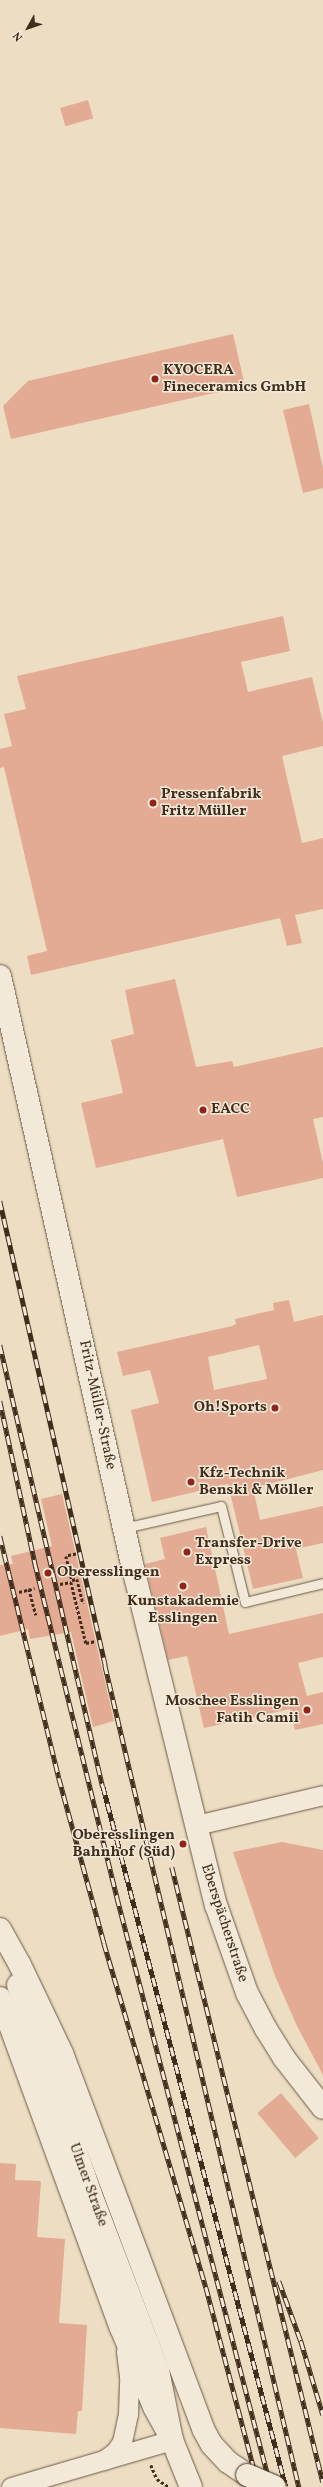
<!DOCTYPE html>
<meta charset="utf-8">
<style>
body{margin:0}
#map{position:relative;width:323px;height:2487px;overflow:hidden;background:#ecddc3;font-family:Vollkorn,serif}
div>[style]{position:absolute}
.building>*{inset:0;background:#e4ab94;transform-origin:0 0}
.path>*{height:2.5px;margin-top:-1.25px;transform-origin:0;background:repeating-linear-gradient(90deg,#412d1b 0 3px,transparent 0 5px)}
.roads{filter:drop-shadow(0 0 1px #6c5945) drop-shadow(0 0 1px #6c5945)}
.lane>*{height:9px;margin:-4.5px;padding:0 4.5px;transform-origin:4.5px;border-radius:4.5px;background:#f3e9d8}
.street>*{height:19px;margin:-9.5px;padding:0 9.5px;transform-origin:9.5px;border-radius:9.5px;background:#f3e9d8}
.secondary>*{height:22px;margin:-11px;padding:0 11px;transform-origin:11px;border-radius:11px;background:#f3e9d8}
.rail>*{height:4.5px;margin-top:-2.25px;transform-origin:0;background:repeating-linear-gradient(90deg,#f3e9d8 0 9px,#412d1b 0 18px);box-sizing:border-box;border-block:1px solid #412d1b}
.bridges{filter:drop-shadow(0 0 1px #412d1b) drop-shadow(0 0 1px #412d1b)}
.secondary-bridge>*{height:22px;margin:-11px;padding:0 11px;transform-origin:11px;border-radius:11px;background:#f3e9d8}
.dots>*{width:11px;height:11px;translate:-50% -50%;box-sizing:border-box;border:2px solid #f3e9d8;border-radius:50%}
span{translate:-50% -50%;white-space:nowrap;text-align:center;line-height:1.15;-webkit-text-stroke:3px #f3e9d8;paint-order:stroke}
.poi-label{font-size:15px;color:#412d1b;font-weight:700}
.left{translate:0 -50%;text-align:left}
.right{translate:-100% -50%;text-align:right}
.street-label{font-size:15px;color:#412d1b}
.north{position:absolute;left:8px;top:8px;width:40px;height:40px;-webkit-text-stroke:3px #f3e9d8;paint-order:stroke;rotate:230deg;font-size:11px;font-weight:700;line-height:16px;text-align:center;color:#412d1b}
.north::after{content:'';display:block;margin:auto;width:14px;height:18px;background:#412d1b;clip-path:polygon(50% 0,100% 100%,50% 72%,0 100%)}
</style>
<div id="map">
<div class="building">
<i style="left:88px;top:100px;width:19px;height:29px;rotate:74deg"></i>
<i style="clip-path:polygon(233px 334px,245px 386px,11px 439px,3px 406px,28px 381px)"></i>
<i style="clip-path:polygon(309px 404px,323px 468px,323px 488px,303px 493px,283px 410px)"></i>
<i style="clip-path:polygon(283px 616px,290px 651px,241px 662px,248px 692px,312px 677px,323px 723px,323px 746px,282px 756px,302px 843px,323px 838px,323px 909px,295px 915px,302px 943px,287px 946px,280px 918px,31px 975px,27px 956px,47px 951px,4px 767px,0 768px,0 749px,12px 746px,4px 714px,26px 709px,17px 676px)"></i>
<i style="clip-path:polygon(175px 979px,196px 1067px,232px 1061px,234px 1067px,323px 1047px,323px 1117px,313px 1119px,323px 1163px,323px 1178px,237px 1197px,223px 1139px,96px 1168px,81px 1103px,123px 1093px,111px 1040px,134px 1034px,125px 990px)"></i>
<i style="clip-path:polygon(evenodd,289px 1300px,294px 1322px,323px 1315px,323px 1470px,253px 1488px,260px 1520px,323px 1506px,323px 1543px,296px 1549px,303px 1578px,253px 1589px,228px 1484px,152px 1502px,131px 1410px,159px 1403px,150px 1370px,123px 1376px,117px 1352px,232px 1326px,236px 1324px,235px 1319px,274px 1310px,273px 1303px,289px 1300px,259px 1345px,267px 1379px,214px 1390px,208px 1357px,259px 1345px)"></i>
<i style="clip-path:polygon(62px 1494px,114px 1721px,93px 1727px,71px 1632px,30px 1639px,28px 1629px,0 1636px,0 1565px,13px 1564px,11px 1556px,52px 1546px,41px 1499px)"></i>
<i style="clip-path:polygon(206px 1527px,229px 1634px,323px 1613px,323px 1657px,298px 1663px,307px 1696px,323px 1692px,323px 1724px,295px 1730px,290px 1709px,204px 1728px,187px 1656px,168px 1660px,145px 1564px,165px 1559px,160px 1538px)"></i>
<i style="clip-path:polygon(282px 1842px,323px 1850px,323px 2075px,297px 2026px,275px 1976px,233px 1852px)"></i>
<i style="left:281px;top:2093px;width:59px;height:31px;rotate:50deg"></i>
<i style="clip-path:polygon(0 2163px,16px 2164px,15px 2180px,41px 2181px,37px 2237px,65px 2239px,59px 2323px,87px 2325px,82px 2411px,78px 2411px,76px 2434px,0 2428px)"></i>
</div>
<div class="path">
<i style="left:76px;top:1554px;width:10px;rotate:169deg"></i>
<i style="left:66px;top:1556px;width:25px;rotate:76deg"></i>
<i style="left:72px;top:1580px;width:5px;rotate:-11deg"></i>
<i style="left:77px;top:1579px;width:25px;rotate:76deg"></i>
<i style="left:60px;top:1584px;width:11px;rotate:-10deg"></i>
<i style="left:71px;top:1582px;width:63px;rotate:76.2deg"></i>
<i style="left:86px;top:1643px;width:10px;rotate:-11deg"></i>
<i style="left:29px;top:1589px;width:27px;rotate:75deg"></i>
<i style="left:19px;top:1592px;width:16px;rotate:-14deg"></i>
<i style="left:151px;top:2465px;width:15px;rotate:67deg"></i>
<i style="left:157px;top:2479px;width:14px;rotate:34deg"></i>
</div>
<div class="roads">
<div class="lane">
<i style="left:124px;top:1528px;width:99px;rotate:-12.8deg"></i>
<i style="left:221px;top:1506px;width:99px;rotate:76deg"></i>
<i style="left:245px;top:1602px;width:80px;rotate:-13.7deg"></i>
</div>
<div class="street">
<i style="left:196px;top:1825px;width:130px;rotate:-13.3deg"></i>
<i style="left:104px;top:2460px;width:14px;rotate:-36deg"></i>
<i style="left:115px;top:2452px;width:12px;rotate:-55deg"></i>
<i style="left:122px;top:2442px;width:29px;rotate:-78deg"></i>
<i style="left:128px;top:2414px;width:38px;rotate:-88deg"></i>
<i style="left:129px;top:2376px;width:25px;rotate:-97deg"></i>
<i style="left:11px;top:2487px;width:168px;rotate:-16.3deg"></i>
</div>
<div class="secondary">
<i style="left:0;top:976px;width:603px;rotate:77.35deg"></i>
<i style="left:132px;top:1564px;width:351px;rotate:76.2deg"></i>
<i style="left:216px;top:1905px;width:93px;rotate:70.6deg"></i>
<i style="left:247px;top:1993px;width:41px;rotate:62.2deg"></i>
<i style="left:266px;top:2029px;width:34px;rotate:58deg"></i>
<i style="left:284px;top:2058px;width:63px;rotate:52deg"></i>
<i style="left:0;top:1929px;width:41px;rotate:60.9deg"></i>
<i style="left:20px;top:1965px;width:98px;rotate:64.5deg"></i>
<i style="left:62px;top:2053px;width:402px;rotate:69.4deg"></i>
<i style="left:203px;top:2429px;width:18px;rotate:61deg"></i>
<i style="left:212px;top:2445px;width:23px;rotate:47deg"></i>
<i style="left:228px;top:2462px;width:23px;rotate:34deg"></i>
<i style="left:18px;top:1985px;width:219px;rotate:70.8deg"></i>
<i style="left:90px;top:2192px;width:191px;rotate:69.1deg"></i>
<i style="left:158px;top:2370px;width:71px;rotate:78.7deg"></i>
<i style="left:0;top:1998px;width:351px;rotate:69.9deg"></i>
<i style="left:121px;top:2328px;width:86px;rotate:67.3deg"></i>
<i style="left:154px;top:2407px;width:38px;rotate:61deg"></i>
<i style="left:172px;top:2440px;width:51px;rotate:68deg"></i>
</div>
</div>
<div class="rail">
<i style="left:0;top:1201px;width:476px;rotate:77.2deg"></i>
<i style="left:105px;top:1665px;width:845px;rotate:76.72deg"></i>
<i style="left:0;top:1345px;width:453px;rotate:76.9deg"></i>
<i style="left:103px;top:1786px;width:724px;rotate:75.37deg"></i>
<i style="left:0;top:1401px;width:166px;rotate:77.8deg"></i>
<i style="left:35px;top:1563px;width:344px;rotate:76.2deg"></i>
<i style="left:117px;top:1897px;width:610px;rotate:75.37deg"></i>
<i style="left:0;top:1536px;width:249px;rotate:76.3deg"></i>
<i style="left:59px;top:1778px;width:171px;rotate:74.7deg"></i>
<i style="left:104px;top:1943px;width:359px;rotate:73.5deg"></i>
<i style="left:206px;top:2287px;width:207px;rotate:75.2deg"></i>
<i style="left:172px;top:1867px;width:633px;rotate:76.21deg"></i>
<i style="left:279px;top:2281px;width:64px;rotate:69.9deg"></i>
<i style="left:301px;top:2341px;width:77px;rotate:73.4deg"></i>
</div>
<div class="bridges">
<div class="secondary-bridge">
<i style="left:247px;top:2475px;width:30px;rotate:23deg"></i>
</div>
</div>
<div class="dots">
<i style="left:155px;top:379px;background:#8f2418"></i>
<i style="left:153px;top:803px;background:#8f2418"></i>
<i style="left:203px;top:1110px;background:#8f2418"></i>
<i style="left:275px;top:1408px;background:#8f2418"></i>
<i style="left:191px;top:1482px;background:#8f2418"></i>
<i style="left:187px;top:1552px;background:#8f2418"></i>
<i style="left:48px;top:1573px;background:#8f2418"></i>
<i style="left:183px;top:1586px;background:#8f2418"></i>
<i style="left:307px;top:1710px;background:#8f2418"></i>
<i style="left:183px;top:1844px;background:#8f2418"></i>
</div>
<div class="poi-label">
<span class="left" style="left:163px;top:379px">KYOCERA<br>Fineceramics GmbH</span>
<span class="left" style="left:161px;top:803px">Pressenfabrik<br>Fritz Müller</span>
<span class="left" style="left:211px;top:1110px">EACC</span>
<span class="right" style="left:267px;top:1408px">Oh!Sports</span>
<span class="left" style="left:199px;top:1482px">Kfz-Technik<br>Benski &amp; Möller</span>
<span class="left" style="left:195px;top:1552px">Transfer-Drive<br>Express</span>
<span class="left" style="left:57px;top:1573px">Oberesslingen</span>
<span style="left:183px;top:1610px">Kunstakademie<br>Esslingen</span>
<span class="right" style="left:299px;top:1710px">Moschee Esslingen<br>Fatih Camii</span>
<span class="right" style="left:175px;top:1844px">Oberesslingen<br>Bahnhof (Süd)</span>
</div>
<div class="street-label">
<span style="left:97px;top:1405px;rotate:78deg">Fritz-Müller-Straße</span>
<span style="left:224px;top:1923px;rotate:72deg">Eberspächerstraße</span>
<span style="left:88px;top:2185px;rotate:70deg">Ulmer Straße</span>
</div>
<div class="north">N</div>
</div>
